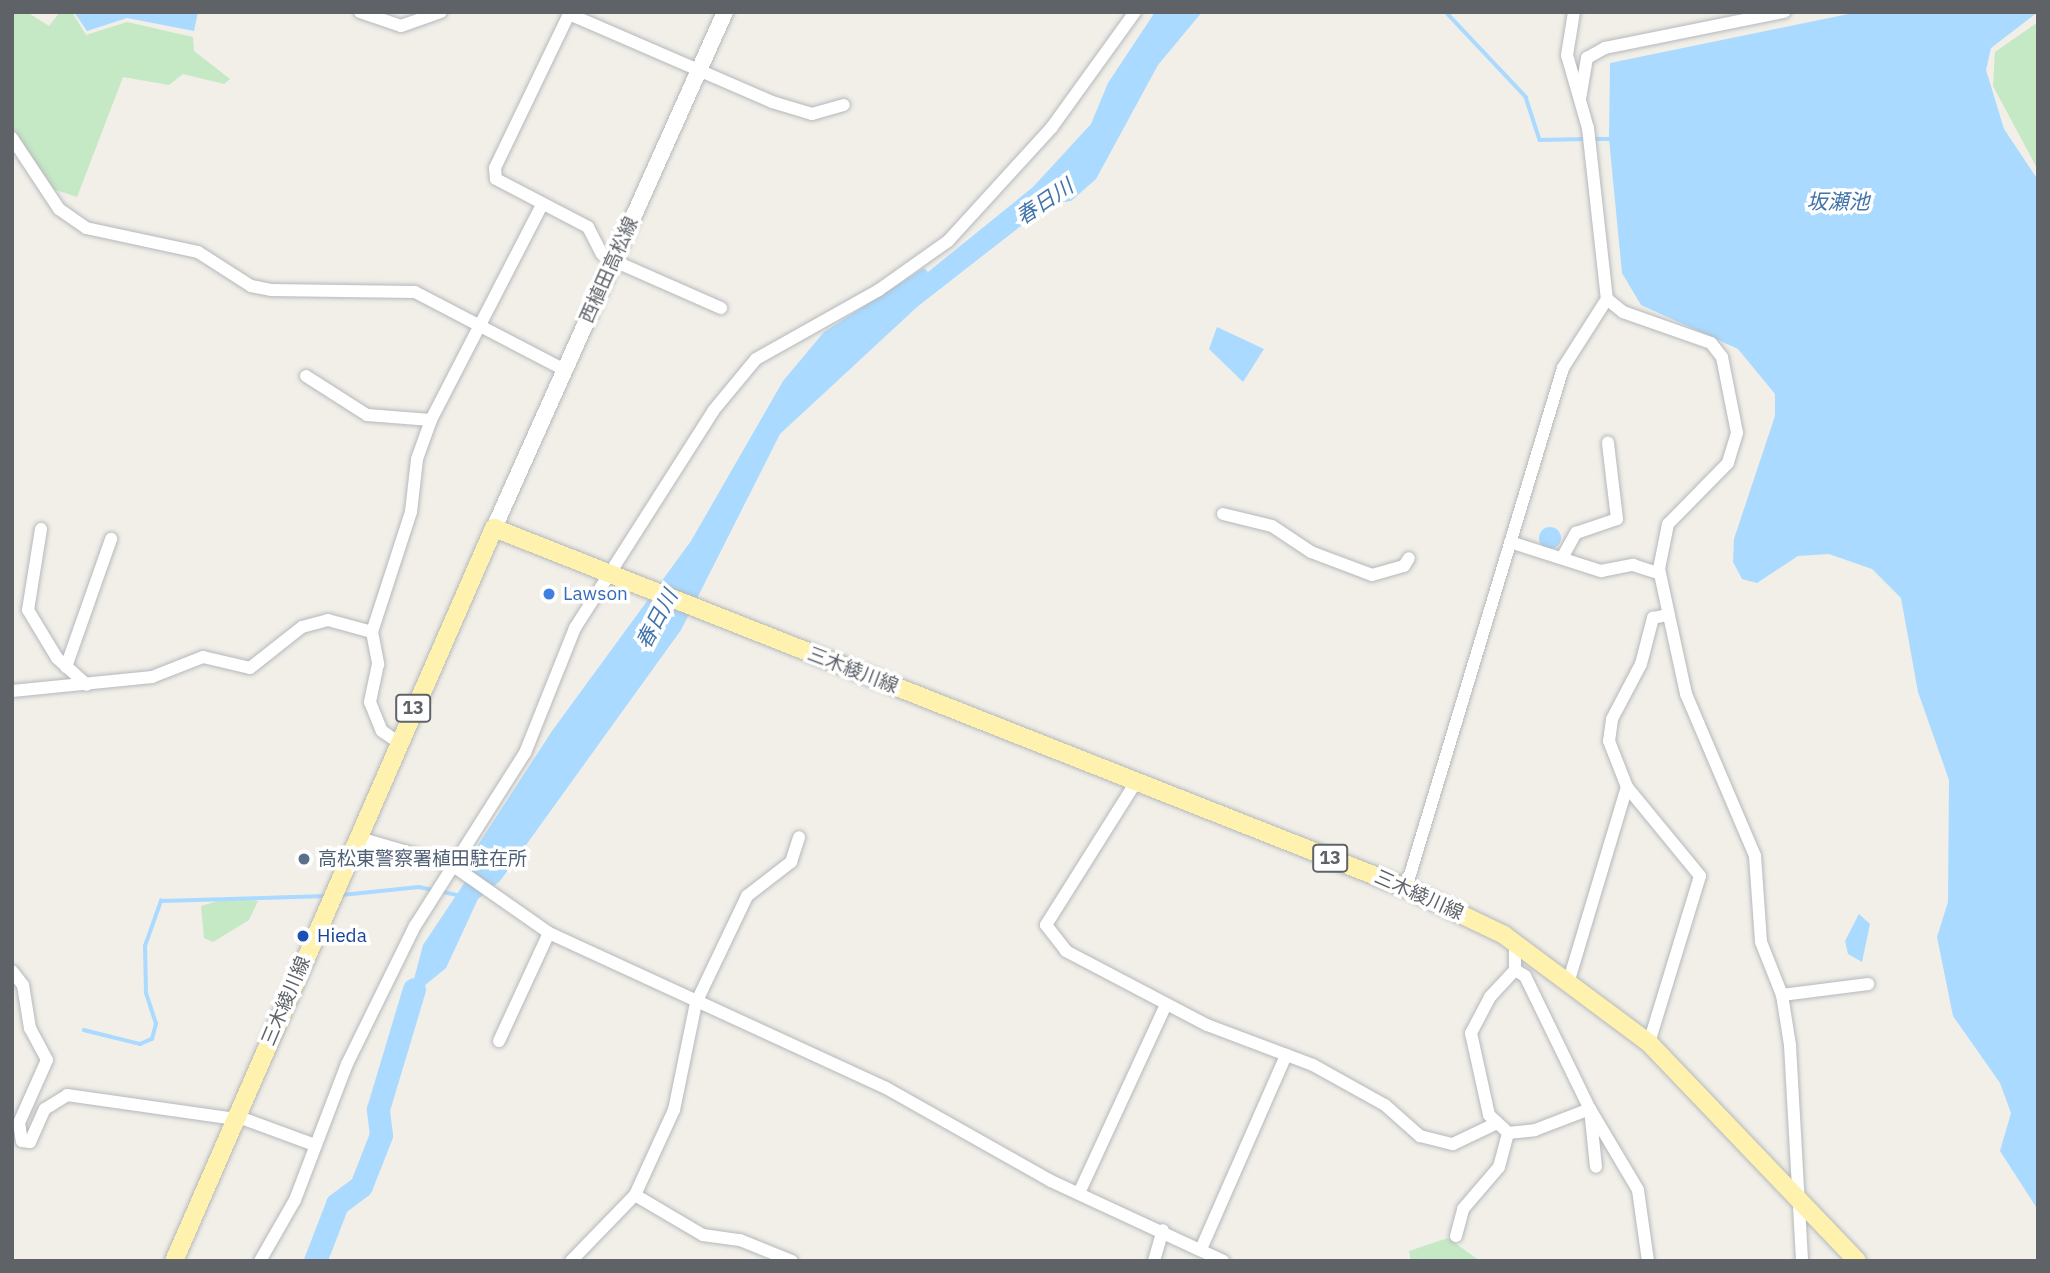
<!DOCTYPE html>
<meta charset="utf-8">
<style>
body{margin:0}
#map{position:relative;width:2050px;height:1273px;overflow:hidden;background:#f1efe8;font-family:"IBM Plex Sans","Noto Sans JP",sans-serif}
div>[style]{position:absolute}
.green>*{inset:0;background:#c5e8c5}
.water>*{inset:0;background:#aadaff}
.round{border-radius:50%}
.stream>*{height:3.5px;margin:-1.75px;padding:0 1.75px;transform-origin:1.75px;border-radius:1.75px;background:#aadaff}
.river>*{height:23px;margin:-11.5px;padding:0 11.5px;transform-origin:11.5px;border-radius:11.5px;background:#aadaff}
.roads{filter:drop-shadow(0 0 2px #b5b8bc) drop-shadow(0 0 2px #b5b8bc)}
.street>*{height:12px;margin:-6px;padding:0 6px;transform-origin:6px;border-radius:6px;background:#fff}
.secondary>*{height:16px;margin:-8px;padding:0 8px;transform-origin:8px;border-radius:8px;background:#fff}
.primary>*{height:18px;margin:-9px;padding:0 9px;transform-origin:9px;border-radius:9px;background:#fff2af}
.dots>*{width:19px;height:19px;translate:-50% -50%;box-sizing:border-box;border:4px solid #fff;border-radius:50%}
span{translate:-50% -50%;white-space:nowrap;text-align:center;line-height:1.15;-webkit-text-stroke:7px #fff;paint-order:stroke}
.shield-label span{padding:2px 5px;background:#fff;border:2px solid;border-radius:5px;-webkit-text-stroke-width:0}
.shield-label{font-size:18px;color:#5f6368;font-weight:700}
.street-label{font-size:19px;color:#5f6368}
.shop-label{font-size:19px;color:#366cbe}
.left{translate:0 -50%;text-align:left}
.service-label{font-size:19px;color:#4e5e75}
.transit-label{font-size:19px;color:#164399}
.water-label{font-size:21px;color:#4174aa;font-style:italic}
.frame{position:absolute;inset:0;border:14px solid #5f6368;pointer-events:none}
</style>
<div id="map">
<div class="green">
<i style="clip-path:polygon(12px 12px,27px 12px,49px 26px,60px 12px,72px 12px,86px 35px,127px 22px,193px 37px,194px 51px,230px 79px,224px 84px,183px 74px,169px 85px,123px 77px,77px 197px,53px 189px,12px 127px)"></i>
<i style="clip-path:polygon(2038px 22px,2038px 170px,1993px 86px,1995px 52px)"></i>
<i style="clip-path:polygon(228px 898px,258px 901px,249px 920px,213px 942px,204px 938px,201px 906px)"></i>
<i style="clip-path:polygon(1448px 1238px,1480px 1261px,1411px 1261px,1409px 1251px)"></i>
</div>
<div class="water">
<i style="clip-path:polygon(74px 12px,198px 12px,194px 31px,127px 18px,87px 31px)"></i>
<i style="clip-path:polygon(1155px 12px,1202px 12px,1158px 65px,1096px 179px,1071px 201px,1049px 204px,917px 307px,780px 434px,681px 630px,500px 881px,478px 899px,446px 968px,424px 986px,403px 1021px,423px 945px,465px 882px,467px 862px,552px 731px,691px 541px,783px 381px,824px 332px,924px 268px,928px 272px,1033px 187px,1091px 124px,1108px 83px)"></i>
<i style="clip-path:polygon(1858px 12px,2038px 12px,1991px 48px,1986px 70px,2004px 129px,2038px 180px,2038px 1210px,2000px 1151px,2011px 1113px,2000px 1083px,1953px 1016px,1937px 937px,1948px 902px,1949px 780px,1918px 692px,1901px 598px,1872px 569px,1829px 554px,1798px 556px,1757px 583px,1742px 579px,1733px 562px,1734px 539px,1775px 416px,1775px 394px,1738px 349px,1641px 305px,1622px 273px,1609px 139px,1610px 63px)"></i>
<i style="clip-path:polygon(1217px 327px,1264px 349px,1243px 382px,1209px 349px)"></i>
<i class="round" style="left:1539px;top:527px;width:22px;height:22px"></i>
<i style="clip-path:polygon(1859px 914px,1870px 924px,1862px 962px,1848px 954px,1845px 941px)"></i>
</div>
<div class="stream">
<i style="left:1446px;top:12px;width:117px;rotate:46.7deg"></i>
<i style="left:1526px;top:97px;width:45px;rotate:72deg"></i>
<i style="left:1540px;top:140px;width:46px;rotate:-1.2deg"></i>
<i style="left:1594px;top:139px;width:15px"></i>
<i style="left:342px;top:895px;width:77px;rotate:-5.9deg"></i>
<i style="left:419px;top:887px;width:44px;rotate:11.8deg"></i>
<i style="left:84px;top:1030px;width:58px;rotate:14deg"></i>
<i style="left:140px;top:1044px;width:13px;rotate:-23deg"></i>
<i style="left:152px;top:1039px;width:16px;rotate:-75deg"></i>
<i style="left:156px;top:1024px;width:33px;rotate:-108deg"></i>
<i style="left:146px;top:993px;width:47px;rotate:-91.2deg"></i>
<i style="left:145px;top:946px;width:48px;rotate:-70.4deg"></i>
<i style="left:161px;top:901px;width:166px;rotate:-1.7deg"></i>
</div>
<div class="river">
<i style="left:315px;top:1261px;width:61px;rotate:-68.9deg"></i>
<i style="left:337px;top:1204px;width:30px;rotate:-37deg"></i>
<i style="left:361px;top:1186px;width:55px;rotate:-68.6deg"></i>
<i style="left:381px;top:1135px;width:26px;rotate:-97deg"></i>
<i style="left:378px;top:1109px;width:125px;rotate:-73.3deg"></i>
</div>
<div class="roads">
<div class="street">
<i style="left:360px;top:12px;width:43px;rotate:18.9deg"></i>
<i style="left:401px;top:26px;width:42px;rotate:-19.3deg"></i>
<i style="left:570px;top:12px;width:173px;rotate:115.7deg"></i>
<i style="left:495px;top:168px;width:11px;rotate:85deg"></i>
<i style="left:496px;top:179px;width:104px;rotate:27.6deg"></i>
<i style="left:588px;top:227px;width:30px;rotate:63deg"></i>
<i style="left:602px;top:254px;width:14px;rotate:30deg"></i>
<i style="left:614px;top:261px;width:117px;rotate:23.7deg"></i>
<i style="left:1574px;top:12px;width:44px;rotate:99.2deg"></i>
<i style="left:1567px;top:55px;width:76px;rotate:74deg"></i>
<i style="left:1588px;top:128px;width:172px;rotate:83.7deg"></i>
<i style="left:1607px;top:299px;width:21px;rotate:39deg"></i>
<i style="left:1623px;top:312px;width:93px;rotate:19.4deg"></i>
<i style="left:1711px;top:343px;width:18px;rotate:52deg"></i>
<i style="left:1722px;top:357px;width:77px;rotate:78.8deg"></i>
<i style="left:1737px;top:433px;width:31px;rotate:107deg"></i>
<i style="left:1728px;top:463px;width:86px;rotate:134.5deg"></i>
<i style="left:1668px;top:524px;width:46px;rotate:101.3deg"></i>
<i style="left:1659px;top:569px;width:128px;rotate:77.8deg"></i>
<i style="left:1686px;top:694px;width:176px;rotate:66.9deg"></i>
<i style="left:1755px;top:856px;width:86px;rotate:86deg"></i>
<i style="left:1761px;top:942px;width:57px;rotate:68.4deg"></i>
<i style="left:1782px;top:995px;width:51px;rotate:80.9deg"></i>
<i style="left:1790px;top:1045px;width:216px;rotate:86.8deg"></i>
<i style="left:569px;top:14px;width:221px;rotate:23.4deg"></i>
<i style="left:772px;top:102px;width:42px;rotate:16.7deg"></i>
<i style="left:812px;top:114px;width:33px;rotate:-16deg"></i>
<i style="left:1580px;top:99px;width:42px;rotate:-80.3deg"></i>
<i style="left:1587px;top:58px;width:21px;rotate:-29deg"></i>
<i style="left:1605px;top:48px;width:183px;rotate:-11.4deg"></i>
<i style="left:12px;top:138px;width:85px;rotate:56.5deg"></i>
<i style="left:59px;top:209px;width:33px;rotate:35deg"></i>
<i style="left:86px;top:228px;width:115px;rotate:12.1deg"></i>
<i style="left:198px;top:252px;width:63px;rotate:32.7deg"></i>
<i style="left:251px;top:286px;width:20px;rotate:11deg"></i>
<i style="left:271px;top:290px;width:144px;rotate:0.8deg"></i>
<i style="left:415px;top:292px;width:169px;rotate:27.5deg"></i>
<i style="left:306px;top:376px;width:72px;rotate:32.6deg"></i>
<i style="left:367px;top:415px;width:64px;rotate:4.5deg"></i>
<i style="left:1223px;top:514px;width:50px;rotate:13.8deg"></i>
<i style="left:1272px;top:526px;width:47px;rotate:33.7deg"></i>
<i style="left:1311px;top:552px;width:65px;rotate:20.7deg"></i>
<i style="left:1372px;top:575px;width:33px;rotate:-16deg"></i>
<i style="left:1404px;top:566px;width:9px;rotate:-58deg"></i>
<i style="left:41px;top:529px;width:82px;rotate:99.1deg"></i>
<i style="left:28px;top:610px;width:56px;rotate:58.9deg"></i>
<i style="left:57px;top:658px;width:40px;rotate:42deg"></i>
<i style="left:1510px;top:542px;width:96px;rotate:17.7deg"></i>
<i style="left:1601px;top:571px;width:33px;rotate:-11deg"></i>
<i style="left:1633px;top:565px;width:28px;rotate:18deg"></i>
<i style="left:1562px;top:558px;width:29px;rotate:-61deg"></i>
<i style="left:1576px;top:533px;width:43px;rotate:-18.9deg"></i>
<i style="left:1617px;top:519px;width:77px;rotate:-96.8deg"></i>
<i style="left:372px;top:632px;width:126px;rotate:-72deg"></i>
<i style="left:411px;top:512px;width:53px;rotate:-83.5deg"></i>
<i style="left:417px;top:459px;width:41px;rotate:-70.3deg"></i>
<i style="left:431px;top:420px;width:242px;rotate:-62.7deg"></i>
<i style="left:66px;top:667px;width:136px;rotate:-70.6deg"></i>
<i style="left:12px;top:691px;width:141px;rotate:-5.7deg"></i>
<i style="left:152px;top:677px;width:55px;rotate:-21.4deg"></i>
<i style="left:203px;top:657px;width:48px;rotate:13.2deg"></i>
<i style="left:250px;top:668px;width:66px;rotate:-38.3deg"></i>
<i style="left:302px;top:627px;width:27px;rotate:-15deg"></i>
<i style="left:328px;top:620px;width:46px;rotate:15.3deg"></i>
<i style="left:372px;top:632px;width:33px;rotate:79deg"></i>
<i style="left:378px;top:664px;width:39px;rotate:102deg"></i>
<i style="left:370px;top:702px;width:31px;rotate:68deg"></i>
<i style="left:382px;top:731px;width:19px;rotate:35deg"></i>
<i style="left:1136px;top:782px;width:169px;rotate:122.2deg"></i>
<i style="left:1046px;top:925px;width:33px;rotate:52deg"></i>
<i style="left:1066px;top:951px;width:159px;rotate:27.7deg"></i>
<i style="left:1207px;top:1025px;width:113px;rotate:20.7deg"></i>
<i style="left:1313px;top:1065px;width:82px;rotate:29.1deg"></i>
<i style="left:1385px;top:1105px;width:47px;rotate:41.5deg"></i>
<i style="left:1420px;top:1136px;width:34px;rotate:14deg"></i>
<i style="left:1453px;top:1144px;width:47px;rotate:-25.5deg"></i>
<i style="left:1627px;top:787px;width:115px;rotate:50.6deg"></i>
<i style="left:1700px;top:876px;width:175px;rotate:107deg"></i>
<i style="left:356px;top:837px;width:100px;rotate:16.3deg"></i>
<i style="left:452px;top:865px;width:118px;rotate:35deg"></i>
<i style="left:549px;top:933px;width:371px;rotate:24.7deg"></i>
<i style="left:886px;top:1088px;width:189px;rotate:29.4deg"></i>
<i style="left:1051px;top:1181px;width:190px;rotate:24.9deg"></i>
<i style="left:1406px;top:888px;width:543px;rotate:-73.2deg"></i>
<i style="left:1563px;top:368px;width:82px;rotate:-57.5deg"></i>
<i style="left:1515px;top:942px;width:28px;rotate:90deg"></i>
<i style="left:1515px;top:970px;width:37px;rotate:133deg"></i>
<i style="left:1490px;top:997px;width:41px;rotate:117.8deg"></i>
<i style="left:1471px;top:1033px;width:84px;rotate:77.6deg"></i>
<i style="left:1489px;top:1115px;width:26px;rotate:43deg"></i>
<i style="left:1508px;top:1133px;width:27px;rotate:-6deg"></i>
<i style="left:1535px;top:1130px;width:59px;rotate:-20.9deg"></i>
<i style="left:1590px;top:1109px;width:94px;rotate:59.3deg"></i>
<i style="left:1638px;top:1190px;width:72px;rotate:82deg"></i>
<i style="left:1515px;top:970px;width:12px;rotate:31deg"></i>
<i style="left:1525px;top:976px;width:148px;rotate:64deg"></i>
<i style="left:1590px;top:1109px;width:58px;rotate:84.1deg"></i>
<i style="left:12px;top:971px;width:18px;rotate:52deg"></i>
<i style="left:23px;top:985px;width:44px;rotate:80.8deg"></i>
<i style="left:30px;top:1028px;width:36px;rotate:62deg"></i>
<i style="left:47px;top:1060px;width:69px;rotate:114deg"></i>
<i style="left:19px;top:1123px;width:18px;rotate:81deg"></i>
<i style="left:22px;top:1141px;width:8px;rotate:7deg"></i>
<i style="left:30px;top:1142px;width:36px;rotate:-66deg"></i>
<i style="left:45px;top:1109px;width:26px;rotate:-32deg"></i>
<i style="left:67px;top:1095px;width:170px;rotate:8.1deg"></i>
<i style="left:1569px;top:980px;width:202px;rotate:-73.3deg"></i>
<i style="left:1627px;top:787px;width:49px;rotate:-111.4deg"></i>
<i style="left:1609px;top:741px;width:22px;rotate:-82deg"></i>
<i style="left:1612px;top:719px;width:62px;rotate:-62.2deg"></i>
<i style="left:1641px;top:664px;width:48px;rotate:-75.4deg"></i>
<i style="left:1653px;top:618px;width:14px;rotate:-12deg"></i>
<i style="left:1782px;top:995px;width:87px;rotate:-7.3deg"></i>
<i style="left:499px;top:1041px;width:119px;rotate:-65.2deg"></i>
<i style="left:236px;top:1116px;width:84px;rotate:20.2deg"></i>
<i style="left:1079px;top:1193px;width:207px;rotate:-65.2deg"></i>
<i style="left:635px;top:1195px;width:79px;rotate:30.5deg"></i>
<i style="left:703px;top:1235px;width:37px;rotate:8deg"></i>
<i style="left:740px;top:1240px;width:56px;rotate:22deg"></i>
<i style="left:1456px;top:1236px;width:28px;rotate:-75deg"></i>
<i style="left:1463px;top:1209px;width:55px;rotate:-49.4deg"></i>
<i style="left:1499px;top:1167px;width:35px;rotate:-75deg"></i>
<i style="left:1201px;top:1249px;width:212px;rotate:-66.3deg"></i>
<i style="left:260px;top:1261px;width:70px;rotate:-60.2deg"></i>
<i style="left:295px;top:1200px;width:146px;rotate:-69.1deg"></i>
<i style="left:347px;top:1064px;width:154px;rotate:-63.8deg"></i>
<i style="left:415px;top:926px;width:205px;rotate:-57.6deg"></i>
<i style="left:525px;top:753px;width:135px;rotate:-68.2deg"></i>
<i style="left:575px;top:628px;width:257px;rotate:-57.5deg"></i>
<i style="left:713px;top:411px;width:67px;rotate:-50.4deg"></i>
<i style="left:756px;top:359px;width:141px;rotate:-29.3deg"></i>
<i style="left:879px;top:290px;width:85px;rotate:-35.4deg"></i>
<i style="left:948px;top:241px;width:154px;rotate:-47.6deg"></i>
<i style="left:1052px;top:127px;width:142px;rotate:-54.2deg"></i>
<i style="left:571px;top:1261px;width:92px;rotate:-45.9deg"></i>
<i style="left:635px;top:1195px;width:94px;rotate:-65.4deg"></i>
<i style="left:674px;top:1110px;width:109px;rotate:-78.4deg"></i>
<i style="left:696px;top:1003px;width:119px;rotate:-64.5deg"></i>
<i style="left:747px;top:896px;width:56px;rotate:-37.7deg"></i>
<i style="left:791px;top:862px;width:26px;rotate:-72deg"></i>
<i style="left:1154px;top:1261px;width:32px;rotate:-74deg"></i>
</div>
<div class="secondary">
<i style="left:494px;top:528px;width:565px;rotate:-65.88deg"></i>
</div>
<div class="primary">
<i style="left:174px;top:1261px;width:800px;rotate:-66.42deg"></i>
<i style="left:494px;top:528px;width:980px;rotate:21.54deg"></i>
<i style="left:1406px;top:888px;width:109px;rotate:25.6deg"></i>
<i style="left:1504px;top:935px;width:181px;rotate:36.7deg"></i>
<i style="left:1649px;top:1043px;width:301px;rotate:46.3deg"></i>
</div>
</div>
<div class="dots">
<i style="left:549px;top:594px;background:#3f7fe0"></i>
<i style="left:304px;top:859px;background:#5c6f8a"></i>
<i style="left:303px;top:936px;background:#1a4fb4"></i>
</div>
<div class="shield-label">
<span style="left:413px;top:708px">13</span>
<span style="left:1330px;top:858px">13</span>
</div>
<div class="street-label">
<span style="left:609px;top:270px;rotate:-66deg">西植田高松線</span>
<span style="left:853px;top:670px;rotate:21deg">三木綾川線</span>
<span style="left:1419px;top:895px;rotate:24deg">三木綾川線</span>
<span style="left:286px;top:1001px;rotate:-67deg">三木綾川線</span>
</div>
<div class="shop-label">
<span class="left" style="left:563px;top:594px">Lawson</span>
</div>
<div class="service-label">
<span class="left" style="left:318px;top:859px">高松東警察署植田駐在所</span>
</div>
<div class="transit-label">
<span class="left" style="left:317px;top:936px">Hieda</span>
</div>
<div class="water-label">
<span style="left:1044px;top:201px;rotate:-34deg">春日川</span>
<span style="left:1838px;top:201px">坂瀬池</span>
<span style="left:656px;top:619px;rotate:-62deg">春日川</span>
</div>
<div class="frame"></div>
</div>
